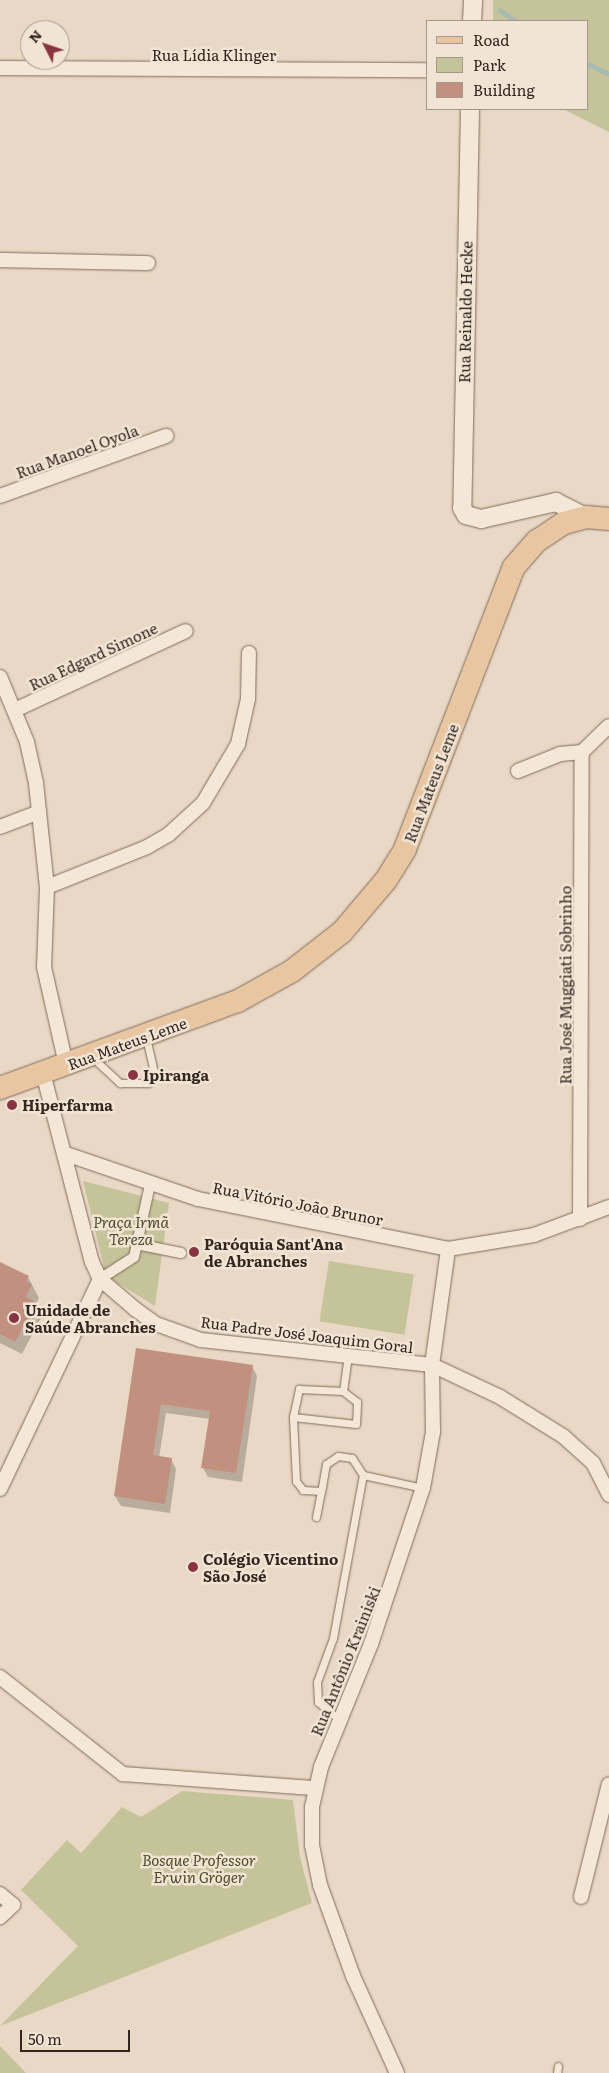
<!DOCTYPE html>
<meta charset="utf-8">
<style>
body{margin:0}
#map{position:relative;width:609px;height:2073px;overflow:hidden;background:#e9d8c5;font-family:Literata,serif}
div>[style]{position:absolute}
.green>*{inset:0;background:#c5c39a;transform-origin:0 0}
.shadow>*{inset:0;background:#0003}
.stream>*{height:4.5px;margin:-2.25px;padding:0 2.25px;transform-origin:2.25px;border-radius:2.25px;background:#a6bcb2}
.building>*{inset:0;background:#c2907f}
.roads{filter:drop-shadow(0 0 1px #816b5d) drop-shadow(0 0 1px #816b5d)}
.service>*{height:7px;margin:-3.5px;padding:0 3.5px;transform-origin:3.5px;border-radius:3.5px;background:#f4e7d7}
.pedestrian>*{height:10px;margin:-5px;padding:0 5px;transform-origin:5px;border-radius:5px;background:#f4e7d7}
.minor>*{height:14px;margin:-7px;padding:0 7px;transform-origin:7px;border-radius:7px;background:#f4e7d7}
.tertiary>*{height:18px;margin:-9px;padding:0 9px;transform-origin:9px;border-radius:9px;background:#f4e7d7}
.primary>*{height:22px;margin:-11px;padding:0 11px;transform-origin:11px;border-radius:11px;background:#e7c6a1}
.dots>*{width:14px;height:14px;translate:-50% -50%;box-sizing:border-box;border:2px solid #f1e4d4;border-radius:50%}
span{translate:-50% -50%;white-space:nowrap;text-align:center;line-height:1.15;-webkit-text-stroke:5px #f1e4d4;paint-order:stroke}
.street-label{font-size:15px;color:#33261f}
.poi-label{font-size:15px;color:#33261f;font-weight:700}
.left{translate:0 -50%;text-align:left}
.park-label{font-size:15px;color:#4a4d28;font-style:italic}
.legend{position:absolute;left:426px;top:20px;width:162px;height:90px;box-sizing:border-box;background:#f1e4d4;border:1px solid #a5988c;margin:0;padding:6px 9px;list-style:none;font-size:15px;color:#33261f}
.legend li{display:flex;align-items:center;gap:10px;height:25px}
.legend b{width:25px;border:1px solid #a5988c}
.north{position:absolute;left:20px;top:20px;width:50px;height:50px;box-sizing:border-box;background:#f1e4d4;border:1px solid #a5988c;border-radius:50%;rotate:311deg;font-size:14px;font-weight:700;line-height:20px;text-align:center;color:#33261f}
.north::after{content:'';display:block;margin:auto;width:18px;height:22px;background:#893443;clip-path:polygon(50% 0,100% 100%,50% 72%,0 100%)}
.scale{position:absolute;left:20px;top:2030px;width:110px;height:22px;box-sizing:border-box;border:2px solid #33261f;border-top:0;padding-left:6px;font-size:15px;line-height:18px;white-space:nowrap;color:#33261f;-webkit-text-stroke:4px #f1e4d4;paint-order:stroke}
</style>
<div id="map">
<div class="green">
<i style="clip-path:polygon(493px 0,609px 0,609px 132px,563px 109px,588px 109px,588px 21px,493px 21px)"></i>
<i style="clip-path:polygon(83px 1181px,169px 1203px,155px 1306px,106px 1276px)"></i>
<i style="left:329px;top:1261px;width:86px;height:61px;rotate:9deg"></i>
<i style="clip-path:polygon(182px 1791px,293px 1800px,300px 1857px,312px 1903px,0 2026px,78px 1946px,21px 1890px,67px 1840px,81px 1853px,122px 1807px,141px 1817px)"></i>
<i style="clip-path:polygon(0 2046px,26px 2073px,0 2073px)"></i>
</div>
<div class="shadow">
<i style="clip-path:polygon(0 1263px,28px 1277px,39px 1298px,36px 1304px,42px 1316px,22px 1354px,0 1343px)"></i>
<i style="clip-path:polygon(137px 1350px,252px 1366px,257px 1376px,242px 1482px,208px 1477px,203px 1468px,210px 1419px,166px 1413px,159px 1458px,171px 1459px,176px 1469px,170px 1513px,121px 1506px,115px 1496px)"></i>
</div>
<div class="stream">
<i style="left:500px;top:10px;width:19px;rotate:35deg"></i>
<i style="left:588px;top:64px;width:23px;rotate:25deg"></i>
</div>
<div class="building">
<i style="clip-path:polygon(0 1262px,29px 1276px,26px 1281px,32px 1284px,26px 1297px,36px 1302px,15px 1342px,0 1334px)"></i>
<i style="clip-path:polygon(136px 1348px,253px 1365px,236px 1473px,201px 1468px,210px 1411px,161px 1404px,153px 1455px,172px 1458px,165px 1504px,114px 1496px)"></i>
</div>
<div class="roads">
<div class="service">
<i style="left:93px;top:1058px;width:37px;rotate:43deg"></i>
<i style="left:120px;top:1083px;width:28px"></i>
<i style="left:148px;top:1083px;width:13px;rotate:-61deg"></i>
<i style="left:154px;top:1072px;width:36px;rotate:-103deg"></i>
<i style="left:293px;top:1417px;width:63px;rotate:6.3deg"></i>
<i style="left:356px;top:1424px;width:22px;rotate:-87deg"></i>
<i style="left:357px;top:1402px;width:18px;rotate:-142deg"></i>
<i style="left:363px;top:1475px;width:61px;rotate:12.2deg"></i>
<i style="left:316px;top:1517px;width:26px;rotate:-79deg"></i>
<i style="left:340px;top:1720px;width:28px;rotate:-141deg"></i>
<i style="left:318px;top:1702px;width:20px;rotate:-93deg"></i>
<i style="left:317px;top:1682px;width:47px;rotate:-70deg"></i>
<i style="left:333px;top:1638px;width:166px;rotate:-79.6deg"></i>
<i style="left:363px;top:1475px;width:20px;rotate:-123deg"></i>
<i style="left:352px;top:1458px;width:14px;rotate:-172deg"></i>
<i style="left:338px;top:1456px;width:14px;rotate:146deg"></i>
<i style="left:326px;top:1464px;width:27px;rotate:100deg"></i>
<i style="left:321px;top:1491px;width:18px;rotate:-177deg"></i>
<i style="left:303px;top:1490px;width:11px;rotate:-128deg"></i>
<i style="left:296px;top:1481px;width:64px;rotate:-92.7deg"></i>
<i style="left:293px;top:1417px;width:29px;rotate:-78deg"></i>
<i style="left:299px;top:1389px;width:44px;rotate:2.6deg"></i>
<i style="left:343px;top:1391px;width:35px;rotate:-82deg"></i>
<i style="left:557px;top:2073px;width:7px;rotate:-82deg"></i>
</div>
<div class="pedestrian">
<i style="left:136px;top:1244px;width:46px;rotate:11.3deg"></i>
<i style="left:100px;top:1279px;width:40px;rotate:-32.9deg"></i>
<i style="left:134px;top:1257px;width:74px;rotate:-77.5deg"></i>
</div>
<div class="minor">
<i style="left:0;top:68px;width:428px;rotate:0.3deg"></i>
<i style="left:0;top:260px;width:148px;rotate:1.2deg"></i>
<i style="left:0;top:496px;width:177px;rotate:-19.9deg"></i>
<i style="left:0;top:677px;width:70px;rotate:67.4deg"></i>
<i style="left:27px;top:742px;width:42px;rotate:77.6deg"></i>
<i style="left:36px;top:783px;width:105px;rotate:84deg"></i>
<i style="left:47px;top:887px;width:80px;rotate:92.1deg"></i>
<i style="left:44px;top:967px;width:100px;rotate:77.3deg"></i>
<i style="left:15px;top:710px;width:188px;rotate:-24.8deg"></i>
<i style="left:518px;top:771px;width:45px;rotate:-22deg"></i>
<i style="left:560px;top:754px;width:22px;rotate:-5deg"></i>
<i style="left:582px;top:752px;width:37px;rotate:-44deg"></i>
<i style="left:0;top:827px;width:42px;rotate:-21deg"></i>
<i style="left:47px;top:887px;width:108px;rotate:-21.8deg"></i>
<i style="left:147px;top:847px;width:24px;rotate:-30deg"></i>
<i style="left:168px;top:835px;width:47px;rotate:-42.4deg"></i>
<i style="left:203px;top:803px;width:69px;rotate:-59.3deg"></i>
<i style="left:238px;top:744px;width:46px;rotate:-77.5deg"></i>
<i style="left:248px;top:699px;width:46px;rotate:-88.8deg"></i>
<i style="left:43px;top:1073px;width:195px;rotate:75.5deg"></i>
<i style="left:92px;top:1262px;width:19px;rotate:65deg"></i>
<i style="left:100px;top:1279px;width:46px;rotate:40.6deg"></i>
<i style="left:135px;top:1309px;width:26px;rotate:36deg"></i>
<i style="left:156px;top:1324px;width:48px;rotate:19.6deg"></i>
<i style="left:201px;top:1340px;width:232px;rotate:6.2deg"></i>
<i style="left:432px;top:1365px;width:75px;rotate:25.2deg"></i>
<i style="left:500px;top:1397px;width:74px;rotate:31.8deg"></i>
<i style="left:563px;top:1436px;width:40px;rotate:42deg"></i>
<i style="left:593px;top:1463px;width:36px;rotate:63deg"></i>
<i style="left:66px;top:1154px;width:139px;rotate:18.8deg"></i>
<i style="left:198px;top:1199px;width:255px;rotate:11.3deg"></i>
<i style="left:448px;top:1249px;width:87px;rotate:-9.2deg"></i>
<i style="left:534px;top:1235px;width:80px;rotate:-20.5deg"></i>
<i style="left:580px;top:1219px;width:467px;rotate:-89.8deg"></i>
<i style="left:0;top:1489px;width:233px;rotate:-64.5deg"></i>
<i style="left:0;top:1677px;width:157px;rotate:38.3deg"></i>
<i style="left:123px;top:1774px;width:193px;rotate:4.2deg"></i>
<i style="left:0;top:1894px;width:17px;rotate:40deg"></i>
<i style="left:13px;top:1905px;width:18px;rotate:137deg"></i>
<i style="left:581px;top:1897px;width:116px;rotate:-76.1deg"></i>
<i style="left:397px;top:2073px;width:107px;rotate:-114.4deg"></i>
<i style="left:353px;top:1976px;width:97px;rotate:-109.9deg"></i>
<i style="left:320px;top:1885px;width:41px;rotate:-101.3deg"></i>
<i style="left:312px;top:1845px;width:38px;rotate:-90deg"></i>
<i style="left:312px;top:1807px;width:41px;rotate:-77.3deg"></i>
<i style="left:321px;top:1767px;width:133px;rotate:-67.9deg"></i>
<i style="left:371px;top:1644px;width:164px;rotate:-71.6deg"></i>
<i style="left:423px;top:1488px;width:57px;rotate:-79.9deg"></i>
<i style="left:433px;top:1432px;width:67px;rotate:-90.9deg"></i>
<i style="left:432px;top:1365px;width:117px;rotate:-82.1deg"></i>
</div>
<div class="tertiary">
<i style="left:472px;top:21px;width:21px;rotate:-87deg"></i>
<i style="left:470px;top:109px;width:399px;rotate:91.1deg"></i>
<i style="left:462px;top:508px;width:8px;rotate:60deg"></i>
<i style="left:466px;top:515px;width:16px;rotate:15deg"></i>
<i style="left:481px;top:519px;width:77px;rotate:-12.8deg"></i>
<i style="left:556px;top:502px;width:34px;rotate:27deg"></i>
</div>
<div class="primary">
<i style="left:0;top:1088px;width:253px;rotate:-20.1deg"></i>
<i style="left:238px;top:1001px;width:62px;rotate:-29.1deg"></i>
<i style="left:292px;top:971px;width:63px;rotate:-38deg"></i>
<i style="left:342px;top:932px;width:68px;rotate:-49.8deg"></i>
<i style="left:386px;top:880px;width:36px;rotate:-58deg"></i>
<i style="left:405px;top:849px;width:302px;rotate:-68.9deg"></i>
<i style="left:514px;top:567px;width:35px;rotate:-49deg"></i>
<i style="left:537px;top:541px;width:32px;rotate:-34deg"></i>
<i style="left:564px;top:523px;width:23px;rotate:-15deg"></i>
<i style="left:586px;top:517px;width:23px;rotate:5deg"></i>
</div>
</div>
<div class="dots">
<i style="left:133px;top:1075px;background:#893443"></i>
<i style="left:12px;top:1105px;background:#893443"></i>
<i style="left:194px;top:1252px;background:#893443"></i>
<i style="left:14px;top:1318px;background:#893443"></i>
<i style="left:193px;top:1567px;background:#893443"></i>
</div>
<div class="street-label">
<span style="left:214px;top:55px">Rua Lídia Klinger</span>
<span style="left:465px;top:312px;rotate:-89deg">Rua Reinaldo Hecke</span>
<span style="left:77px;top:451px;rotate:-20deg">Rua Manoel Oyola</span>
<span style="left:93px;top:656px;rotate:-25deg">Rua Edgard Simone</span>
<span style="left:431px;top:783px;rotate:-69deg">Rua Mateus Leme</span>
<span style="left:565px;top:985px;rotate:-90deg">Rua José Muggiati Sobrinho</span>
<span style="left:127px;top:1043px;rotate:-20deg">Rua Mateus Leme</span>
<span style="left:298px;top:1203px;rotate:11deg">Rua Vitório João Brunor</span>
<span style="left:307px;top:1334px;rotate:7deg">Rua Padre José Joaquim Goral</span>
<span style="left:345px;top:1661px;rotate:-68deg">Rua Antônio Krainiski</span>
</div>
<div class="poi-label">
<span class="left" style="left:143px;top:1075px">Ipiranga</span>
<span class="left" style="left:22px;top:1105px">Hiperfarma</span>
<span class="left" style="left:204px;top:1252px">Paróquia Sant'Ana<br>de Abranches</span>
<span class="left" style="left:25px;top:1318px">Unidade de<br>Saúde Abranches</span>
<span class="left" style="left:203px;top:1567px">Colégio Vicentino<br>São José</span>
</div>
<div class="park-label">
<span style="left:131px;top:1230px">Praça Irmã<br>Tereza</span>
<span style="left:199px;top:1868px">Bosque Professor<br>Erwin Gröger</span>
</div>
<ul class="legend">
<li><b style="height:6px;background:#e7c6a1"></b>Road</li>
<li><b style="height:14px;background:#c5c39a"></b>Park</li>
<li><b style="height:14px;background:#c2907f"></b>Building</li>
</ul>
<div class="north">N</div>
<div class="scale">50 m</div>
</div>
